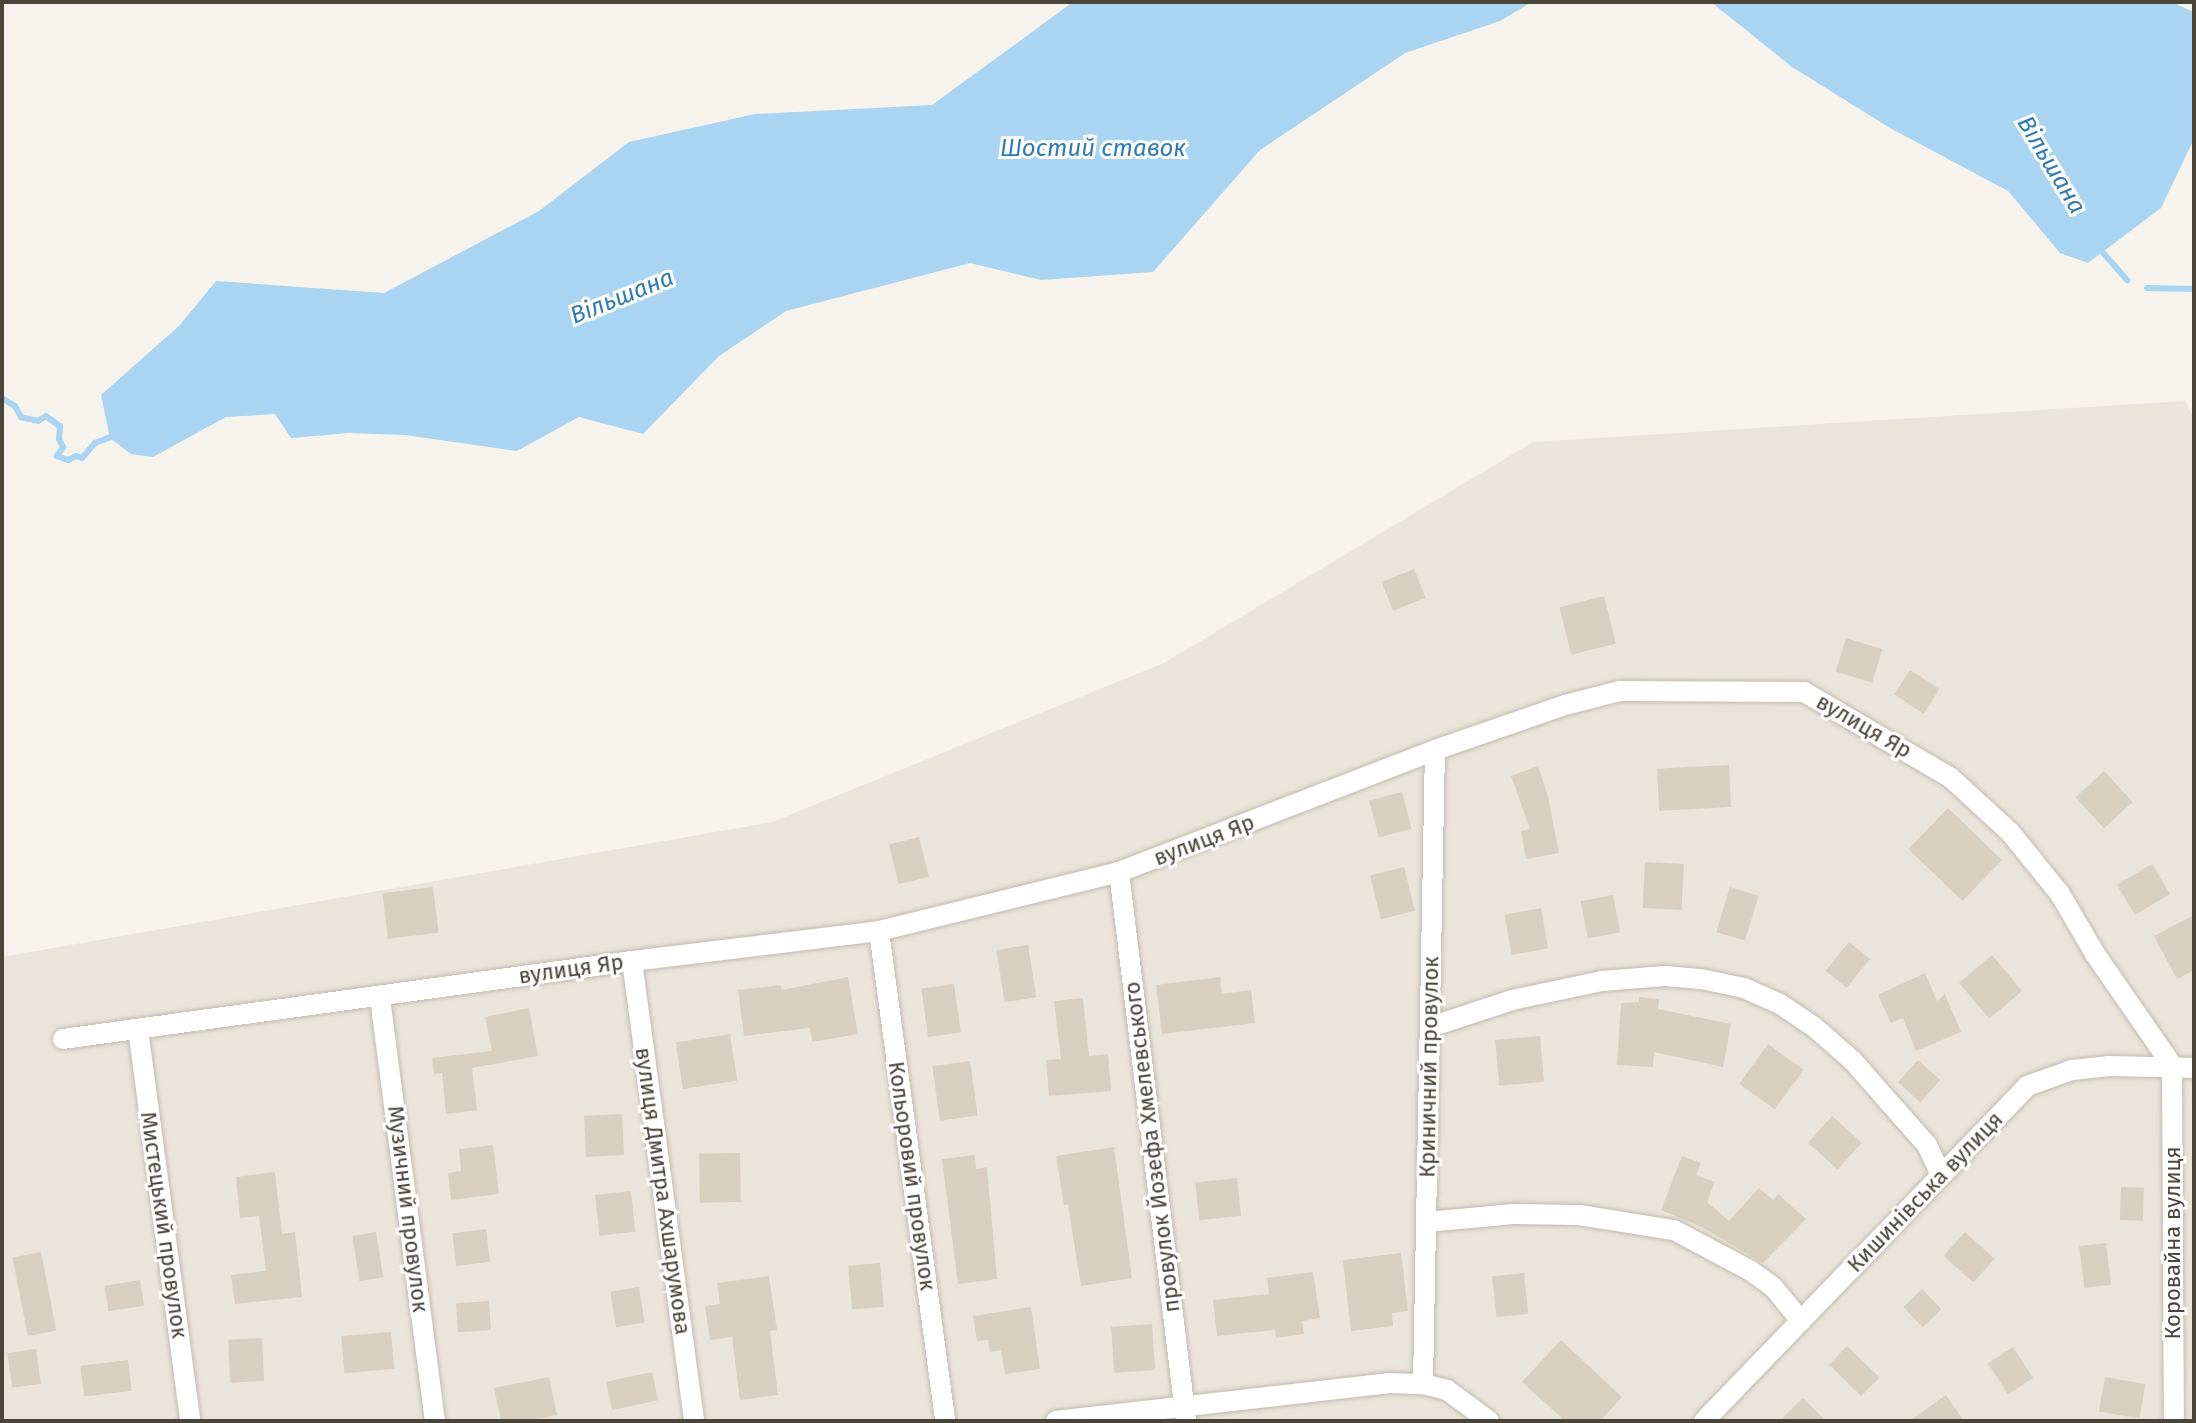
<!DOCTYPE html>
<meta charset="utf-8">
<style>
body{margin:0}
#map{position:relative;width:2196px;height:1423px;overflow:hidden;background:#f6f3ec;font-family:"Fira Sans",sans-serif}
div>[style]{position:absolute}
.residential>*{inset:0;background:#eae5da}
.water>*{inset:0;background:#a9d4f2}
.stream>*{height:6px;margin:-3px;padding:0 3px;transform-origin:3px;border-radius:3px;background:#a9d4f2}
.building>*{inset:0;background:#d8cfc1;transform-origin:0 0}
.roads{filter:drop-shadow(0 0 2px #c2bbae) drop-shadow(0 0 2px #c2bbae)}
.minor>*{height:20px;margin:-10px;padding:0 10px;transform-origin:10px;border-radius:10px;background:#fff}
span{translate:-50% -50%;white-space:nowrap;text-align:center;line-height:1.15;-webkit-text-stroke:6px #fff;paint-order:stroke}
.street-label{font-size:22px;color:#4b4439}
.water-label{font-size:24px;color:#2e7ab2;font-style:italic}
.frame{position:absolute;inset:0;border:4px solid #4b4439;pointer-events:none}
</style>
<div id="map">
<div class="residential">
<i style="clip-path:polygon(2185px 401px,2194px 418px,2194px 1421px,2px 1421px,2px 957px,772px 822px,1164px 663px,1533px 442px)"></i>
</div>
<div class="water">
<i style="clip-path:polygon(1073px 2px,1532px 2px,1500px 21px,1405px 53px,1260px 150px,1153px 272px,1041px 280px,970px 263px,786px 311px,719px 356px,643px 434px,579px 417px,517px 451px,405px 435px,349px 433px,291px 438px,275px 414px,226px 417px,153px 457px,131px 454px,110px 438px,101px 395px,179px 326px,216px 281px,384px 293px,539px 211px,629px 142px,755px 114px,932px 105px)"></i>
<i style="clip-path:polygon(1711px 2px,2171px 2px,2194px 12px,2194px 139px,2161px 208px,2088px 263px,2060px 253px,2008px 191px,1890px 128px,1792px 67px)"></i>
</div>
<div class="stream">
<i style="left:2099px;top:248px;width:43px;rotate:48.8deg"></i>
<i style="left:2147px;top:288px;width:47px;rotate:1.2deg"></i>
<i style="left:2px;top:398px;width:15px;rotate:32deg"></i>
<i style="left:15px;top:406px;width:13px;rotate:61deg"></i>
<i style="left:21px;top:417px;width:17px;rotate:13deg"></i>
<i style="left:38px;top:421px;width:9px;rotate:-32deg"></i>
<i style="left:46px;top:416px;width:17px;rotate:36deg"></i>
<i style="left:60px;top:426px;width:13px;rotate:94deg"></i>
<i style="left:59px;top:439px;width:9px;rotate:63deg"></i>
<i style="left:63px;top:447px;width:11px;rotate:124deg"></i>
<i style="left:57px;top:456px;width:12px;rotate:20deg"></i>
<i style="left:68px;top:460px;width:9px;rotate:-27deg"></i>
<i style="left:76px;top:456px;width:6px;rotate:18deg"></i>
<i style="left:82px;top:458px;width:20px;rotate:-49deg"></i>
<i style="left:95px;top:443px;width:22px;rotate:-21deg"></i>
</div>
<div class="building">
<i style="left:1414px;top:569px;width:31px;height:35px;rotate:68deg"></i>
<i style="left:1604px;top:596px;width:49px;height:46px;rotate:76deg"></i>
<i style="left:1846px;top:638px;width:38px;height:35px;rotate:17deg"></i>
<i style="left:1910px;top:670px;width:35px;height:29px;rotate:33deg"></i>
<i style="left:1729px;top:765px;width:42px;height:72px;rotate:87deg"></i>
<i style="clip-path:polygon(1538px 766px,1548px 796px,1559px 853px,1526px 859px,1521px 831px,1530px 829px,1511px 776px)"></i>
<i style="left:2104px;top:771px;width:42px;height:39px;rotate:47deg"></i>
<i style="left:1402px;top:792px;width:38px;height:34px;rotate:75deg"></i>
<i style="left:1948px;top:808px;width:75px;height:57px;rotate:44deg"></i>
<i style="left:919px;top:837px;width:41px;height:31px;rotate:76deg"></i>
<i style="left:1645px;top:862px;width:39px;height:46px;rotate:3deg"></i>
<i style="left:2152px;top:864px;width:35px;height:41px;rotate:59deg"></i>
<i style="left:1404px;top:867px;width:45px;height:35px;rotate:76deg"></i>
<i style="left:433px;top:887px;width:46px;height:51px;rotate:83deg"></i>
<i style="left:1730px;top:887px;width:30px;height:47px;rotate:17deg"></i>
<i style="left:1613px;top:895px;width:38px;height:33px;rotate:79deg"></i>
<i style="left:1541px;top:908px;width:41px;height:37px;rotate:80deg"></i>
<i style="clip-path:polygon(2194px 915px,2194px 970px,2177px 979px,2154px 936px)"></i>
<i style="left:1849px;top:942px;width:27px;height:37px;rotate:39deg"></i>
<i style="left:1028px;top:945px;width:53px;height:32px;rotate:81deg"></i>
<i style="left:1992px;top:955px;width:47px;height:43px;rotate:50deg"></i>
<i style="clip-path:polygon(1925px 973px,1937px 1001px,1945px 994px,1961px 1032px,1916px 1051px,1903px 1018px,1891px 1023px,1878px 995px)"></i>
<i style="clip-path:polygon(848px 977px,858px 1034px,812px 1042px,810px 1028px,744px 1036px,738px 990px,781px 985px,782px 990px)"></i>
<i style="clip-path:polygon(1220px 977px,1222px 994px,1251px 990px,1255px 1023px,1162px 1034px,1156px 985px)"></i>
<i style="left:954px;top:984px;width:49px;height:33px;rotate:82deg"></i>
<i style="clip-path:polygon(1639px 997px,1659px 999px,1658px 1009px,1731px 1024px,1723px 1067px,1654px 1052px,1653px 1067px,1617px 1065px,1621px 1003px,1639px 1002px)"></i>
<i style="clip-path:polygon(1083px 998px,1089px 1056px,1108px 1054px,1111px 1091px,1049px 1096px,1046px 1060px,1061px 1059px,1054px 1001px)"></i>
<i style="clip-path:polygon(529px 1008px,538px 1056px,472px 1068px,477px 1110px,446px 1114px,442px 1073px,434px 1074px,432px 1058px,492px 1051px,485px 1017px)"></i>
<i style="left:730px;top:1034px;width:47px;height:55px;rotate:81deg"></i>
<i style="left:1540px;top:1036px;width:46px;height:45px;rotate:85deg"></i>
<i style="left:1768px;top:1044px;width:44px;height:49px;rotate:36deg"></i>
<i style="left:1918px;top:1060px;width:30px;height:30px;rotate:42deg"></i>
<i style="left:970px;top:1061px;width:55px;height:38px;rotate:82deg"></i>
<i style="left:622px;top:1114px;width:41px;height:38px;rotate:87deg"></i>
<i style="left:1832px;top:1116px;width:40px;height:36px;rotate:42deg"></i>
<i style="clip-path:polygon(493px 1145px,499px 1194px,451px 1200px,448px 1173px,461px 1171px,459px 1149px)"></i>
<i style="clip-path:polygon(1114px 1147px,1132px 1278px,1081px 1286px,1068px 1204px,1064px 1205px,1056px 1156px)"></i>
<i style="left:740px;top:1153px;width:49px;height:41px;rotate:89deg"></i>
<i style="clip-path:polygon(975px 1155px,976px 1169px,987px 1167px,997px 1279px,958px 1284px,942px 1159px)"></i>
<i style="clip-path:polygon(1682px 1156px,1701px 1163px,1696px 1175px,1715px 1182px,1707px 1202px,1729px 1221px,1759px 1188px,1773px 1200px,1778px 1194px,1806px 1219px,1763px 1263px,1700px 1226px,1661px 1210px)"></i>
<i style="clip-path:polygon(275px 1172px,282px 1234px,295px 1232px,302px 1297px,235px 1304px,231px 1275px,266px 1271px,259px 1216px,240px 1218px,236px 1177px)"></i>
<i style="left:1237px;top:1178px;width:38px;height:42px;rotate:84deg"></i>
<i style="left:2121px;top:1187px;width:23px;height:33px;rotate:2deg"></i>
<i style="left:631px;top:1191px;width:41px;height:36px;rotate:84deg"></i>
<i style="left:486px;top:1229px;width:33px;height:34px;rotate:83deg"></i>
<i style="left:376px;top:1232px;width:46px;height:24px;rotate:81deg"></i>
<i style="left:1965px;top:1232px;width:40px;height:32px;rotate:42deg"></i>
<i style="left:2106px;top:1243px;width:42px;height:27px;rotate:83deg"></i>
<i style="left:41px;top:1252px;width:80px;height:29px;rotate:79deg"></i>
<i style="clip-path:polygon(1401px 1253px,1408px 1311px,1392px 1313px,1393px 1326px,1351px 1331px,1343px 1260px)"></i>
<i style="left:880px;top:1263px;width:44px;height:32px;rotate:85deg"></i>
<i style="clip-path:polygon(1313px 1272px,1320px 1318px,1302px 1321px,1304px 1334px,1276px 1338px,1275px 1330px,1217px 1336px,1213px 1300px,1269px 1294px,1267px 1278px)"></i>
<i style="left:1524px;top:1273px;width:41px;height:32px;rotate:84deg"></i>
<i style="clip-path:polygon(769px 1276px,777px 1330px,770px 1331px,778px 1395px,740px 1400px,732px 1337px,710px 1340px,705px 1306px,720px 1304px,717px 1283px)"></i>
<i style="left:140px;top:1280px;width:26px;height:36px;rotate:81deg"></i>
<i style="left:639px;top:1287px;width:36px;height:29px;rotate:81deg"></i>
<i style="left:1922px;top:1289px;width:28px;height:26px;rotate:46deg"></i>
<i style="left:489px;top:1301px;width:29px;height:33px;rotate:86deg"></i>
<i style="clip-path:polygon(1031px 1307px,1040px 1369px,1005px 1374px,1001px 1350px,990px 1352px,988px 1340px,977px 1341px,973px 1316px)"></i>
<i style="left:1152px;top:1324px;width:46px;height:41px;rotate:86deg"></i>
<i style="left:391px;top:1332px;width:37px;height:50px;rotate:85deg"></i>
<i style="left:262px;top:1338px;width:43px;height:34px;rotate:87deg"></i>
<i style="clip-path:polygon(1561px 1340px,1622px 1397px,1600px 1421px,1565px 1421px,1522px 1382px)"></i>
<i style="left:1847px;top:1346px;width:45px;height:26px;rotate:44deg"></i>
<i style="left:2013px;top:1347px;width:37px;height:30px;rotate:57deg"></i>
<i style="left:36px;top:1349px;width:35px;height:29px;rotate:82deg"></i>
<i style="left:128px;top:1360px;width:31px;height:48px;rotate:83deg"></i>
<i style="left:652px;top:1372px;width:29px;height:47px;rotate:78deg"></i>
<i style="clip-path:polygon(549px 1377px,557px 1415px,528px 1421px,501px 1421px,494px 1388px)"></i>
<i style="left:2105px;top:1377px;width:41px;height:35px;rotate:10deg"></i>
<i style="clip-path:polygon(1946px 1395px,1964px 1421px,1909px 1421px)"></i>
<i style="clip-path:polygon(1803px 1398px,1826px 1421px,1780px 1421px)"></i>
</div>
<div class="roads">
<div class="minor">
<i style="left:1119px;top:872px;width:553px;rotate:83.04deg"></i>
<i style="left:879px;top:931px;width:494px;rotate:82.3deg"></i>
<i style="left:632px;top:961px;width:464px;rotate:82.3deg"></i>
<i style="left:380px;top:998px;width:427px;rotate:82.6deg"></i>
<i style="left:1430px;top:1027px;width:86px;rotate:-18.2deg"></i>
<i style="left:1512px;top:1000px;width:92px;rotate:-11.9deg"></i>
<i style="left:1602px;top:981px;width:63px;rotate:-4.5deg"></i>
<i style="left:1665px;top:976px;width:36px;rotate:5deg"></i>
<i style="left:1701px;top:979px;width:44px;rotate:11.8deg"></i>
<i style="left:1744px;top:988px;width:39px;rotate:24deg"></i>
<i style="left:1780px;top:1004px;width:40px;rotate:34deg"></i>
<i style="left:1813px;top:1026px;width:52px;rotate:41.1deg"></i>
<i style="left:1852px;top:1060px;width:113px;rotate:48.6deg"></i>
<i style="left:1927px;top:1145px;width:33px;rotate:65deg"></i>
<i style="left:138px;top:1029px;width:395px;rotate:82.4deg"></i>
<i style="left:63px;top:1039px;width:574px;rotate:-7.81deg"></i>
<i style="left:632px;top:961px;width:249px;rotate:-6.9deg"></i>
<i style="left:879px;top:931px;width:247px;rotate:-13.8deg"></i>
<i style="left:1119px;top:872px;width:339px;rotate:-21.1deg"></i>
<i style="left:1435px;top:750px;width:138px;rotate:-19.1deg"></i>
<i style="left:1565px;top:705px;width:57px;rotate:-14.3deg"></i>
<i style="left:1620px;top:691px;width:184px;rotate:0.3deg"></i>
<i style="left:1804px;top:692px;width:170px;rotate:30.3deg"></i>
<i style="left:1951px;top:778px;width:80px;rotate:42.5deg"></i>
<i style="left:2010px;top:832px;width:80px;rotate:51.1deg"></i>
<i style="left:2060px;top:894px;width:69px;rotate:59.7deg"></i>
<i style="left:2095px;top:954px;width:135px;rotate:55.3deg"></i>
<i style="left:2172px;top:1065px;width:356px;rotate:89.7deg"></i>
<i style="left:1426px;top:1222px;width:88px;rotate:-5.2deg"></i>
<i style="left:1514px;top:1214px;width:65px;rotate:0.9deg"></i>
<i style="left:1579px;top:1215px;width:96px;rotate:9deg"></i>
<i style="left:1674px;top:1230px;width:87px;rotate:28deg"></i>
<i style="left:1751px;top:1271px;width:27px;rotate:36deg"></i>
<i style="left:1773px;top:1287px;width:44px;rotate:50.5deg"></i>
<i style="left:1423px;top:1384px;width:634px;rotate:-88.92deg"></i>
<i style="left:1056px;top:1421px;width:334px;rotate:-6.5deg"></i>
<i style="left:1388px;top:1383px;width:35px;rotate:2deg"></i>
<i style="left:1423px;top:1384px;width:25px;rotate:14deg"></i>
<i style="left:1447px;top:1390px;width:52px;rotate:36.4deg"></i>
<i style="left:1704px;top:1421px;width:465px;rotate:-46deg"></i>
<i style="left:2027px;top:1086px;width:48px;rotate:-19.6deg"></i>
<i style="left:2072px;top:1070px;width:36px;rotate:-6deg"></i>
<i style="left:2108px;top:1066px;width:86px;rotate:1.3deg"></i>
</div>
</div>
<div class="street-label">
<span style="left:1864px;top:726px;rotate:30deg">вулиця Яр</span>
<span style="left:1204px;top:840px;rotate:-21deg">вулиця Яр</span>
<span style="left:571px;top:969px;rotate:-8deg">вулиця Яр</span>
<span style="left:1429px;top:1067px;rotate:-89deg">Криничний провулок</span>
<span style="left:1152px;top:1147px;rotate:-97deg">провулок Йозефа Хмелевського</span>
<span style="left:912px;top:1176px;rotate:82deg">Кольоровий провулок</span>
<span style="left:663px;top:1191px;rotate:82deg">вулиця Дмитра Ахшарумова</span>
<span style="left:1925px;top:1192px;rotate:-46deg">Кишинівська вулиця</span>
<span style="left:408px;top:1209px;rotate:83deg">Музичний провулок</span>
<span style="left:164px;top:1225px;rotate:82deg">Мистецький провулок</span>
<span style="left:2173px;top:1243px;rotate:-90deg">Коровайна вулиця</span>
</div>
<div class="water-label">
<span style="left:1093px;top:149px">Шостий ставок</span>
<span style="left:2051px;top:165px;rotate:59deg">Вільшана</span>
<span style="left:622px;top:297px;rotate:-22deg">Вільшана</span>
</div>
<div class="frame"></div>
</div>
